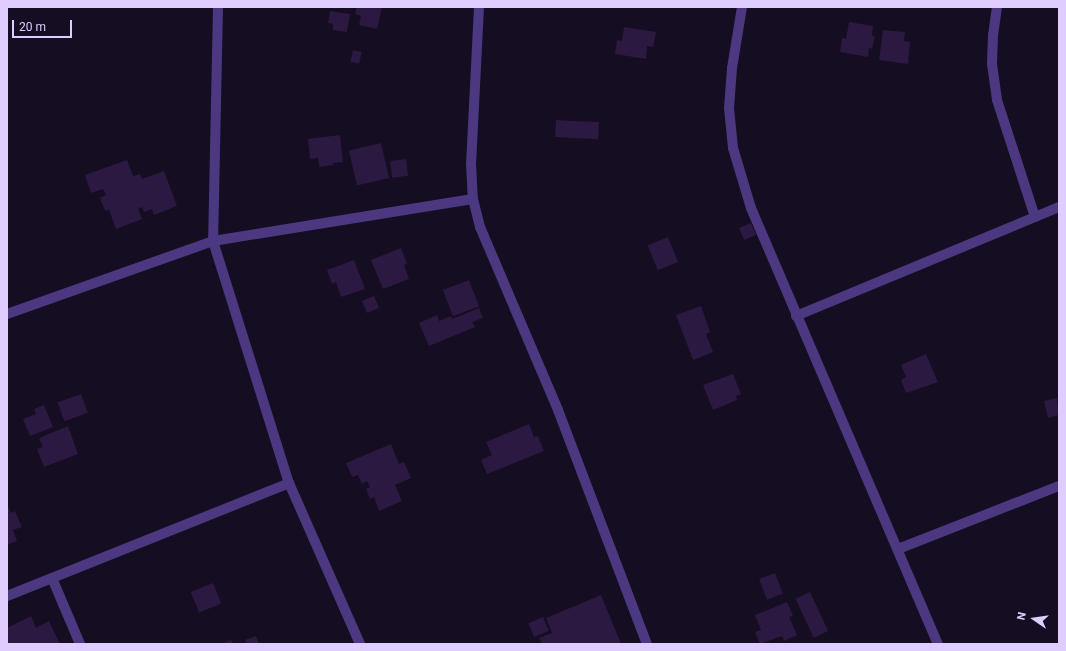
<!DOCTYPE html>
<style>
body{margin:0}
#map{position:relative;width:1066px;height:651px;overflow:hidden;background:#150d21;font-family:Roboto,sans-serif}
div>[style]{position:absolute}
.building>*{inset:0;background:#2b1942;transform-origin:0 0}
.minor>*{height:10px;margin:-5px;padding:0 5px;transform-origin:5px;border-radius:5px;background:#4c3880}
span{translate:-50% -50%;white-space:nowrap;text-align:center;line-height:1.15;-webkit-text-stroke:3px #150d21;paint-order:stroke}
.frame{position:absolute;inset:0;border:8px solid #dfcdff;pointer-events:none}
.north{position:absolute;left:1014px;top:599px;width:40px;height:40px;-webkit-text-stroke:3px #150d21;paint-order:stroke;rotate:283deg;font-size:11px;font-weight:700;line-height:16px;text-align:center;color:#dfcdff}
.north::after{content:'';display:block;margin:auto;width:14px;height:18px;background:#dfcdff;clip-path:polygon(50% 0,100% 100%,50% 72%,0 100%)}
.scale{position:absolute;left:12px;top:20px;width:60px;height:18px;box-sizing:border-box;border:2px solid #dfcdff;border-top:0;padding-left:5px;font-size:12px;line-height:14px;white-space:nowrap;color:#dfcdff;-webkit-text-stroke:3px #150d21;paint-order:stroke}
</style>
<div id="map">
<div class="building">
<i style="clip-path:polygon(357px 7px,382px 7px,377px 29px,359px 25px,361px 16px,355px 14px)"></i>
<i style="clip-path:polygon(330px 11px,350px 14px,347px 32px,333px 30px,333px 24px,328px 23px)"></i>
<i style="clip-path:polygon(849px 22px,873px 26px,872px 36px,875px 36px,872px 49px,869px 48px,868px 57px,840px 52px,842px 38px,846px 39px)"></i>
<i style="clip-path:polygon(624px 27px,656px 32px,653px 47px,647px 46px,646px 59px,615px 54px,617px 40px,622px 41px)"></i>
<i style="clip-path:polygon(883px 30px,905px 32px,904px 41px,910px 42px,908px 64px,879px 60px)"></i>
<i style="left:353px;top:50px;width:9px;height:12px;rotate:13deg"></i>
<i style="left:556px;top:120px;width:43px;height:17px;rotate:3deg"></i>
<i style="clip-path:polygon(340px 135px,343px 162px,333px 163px,333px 165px,319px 167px,318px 158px,310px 159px,308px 139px)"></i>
<i style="left:381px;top:143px;width:36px;height:33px;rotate:77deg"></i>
<i style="left:406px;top:159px;width:17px;height:16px;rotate:83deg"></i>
<i style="clip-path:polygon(127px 160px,133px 176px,140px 174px,142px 179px,164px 171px,177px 206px,154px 215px,152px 209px,144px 212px,142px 207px,138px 209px,142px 219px,116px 229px,109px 210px,105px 211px,100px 198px,106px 195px,103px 189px,91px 193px,85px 175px)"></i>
<i style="left:751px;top:223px;width:13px;height:13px;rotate:67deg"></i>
<i style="left:668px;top:237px;width:27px;height:22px;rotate:68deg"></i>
<i style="clip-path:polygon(401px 248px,407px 264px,404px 265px,409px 279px,383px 289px,371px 260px)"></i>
<i style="clip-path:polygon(354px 260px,365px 289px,341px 297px,336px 282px,332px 284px,327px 270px)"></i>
<i style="left:469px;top:280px;width:28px;height:28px;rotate:69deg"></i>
<i style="left:374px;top:296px;width:13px;height:13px;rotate:67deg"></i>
<i style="clip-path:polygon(701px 306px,710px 332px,706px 334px,713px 352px,693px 360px,676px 315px)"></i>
<i style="clip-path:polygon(479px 308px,483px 318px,472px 322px,475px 327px,429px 346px,419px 323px,437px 315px,439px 321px,451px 316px,452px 319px)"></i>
<i style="clip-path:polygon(926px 354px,938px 382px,906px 393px,901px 380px,906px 377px,901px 365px)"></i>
<i style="clip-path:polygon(733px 374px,741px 394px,736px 396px,737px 400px,713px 410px,703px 385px)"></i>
<i style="left:81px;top:394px;width:20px;height:25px;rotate:70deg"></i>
<i style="clip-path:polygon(1057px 398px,1059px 415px,1048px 418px,1044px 401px)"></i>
<i style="clip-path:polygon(44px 405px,53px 427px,30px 436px,23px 419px,36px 414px,34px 409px)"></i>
<i style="clip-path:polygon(529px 424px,534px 437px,538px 436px,544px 451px,487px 474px,481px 460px,492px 455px,486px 442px)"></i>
<i style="clip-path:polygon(68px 426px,78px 454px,44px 467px,37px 449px,43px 447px,39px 438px)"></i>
<i style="clip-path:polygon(391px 444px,399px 464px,404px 462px,411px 478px,395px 485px,402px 501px,379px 511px,374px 497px,370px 499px,366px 489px,370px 487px,367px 481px,362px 484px,358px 475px,352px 477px,346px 463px)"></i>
<i style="clip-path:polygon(7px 503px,11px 513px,15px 511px,22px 527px,13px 530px,17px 541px,7px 545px)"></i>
<i style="left:775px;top:573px;width:22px;height:17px;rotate:69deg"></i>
<i style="left:213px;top:583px;width:22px;height:24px;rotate:68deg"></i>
<i style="left:810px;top:592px;width:43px;height:16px;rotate:65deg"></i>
<i style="clip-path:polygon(601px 595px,621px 644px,542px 644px,539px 638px,552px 633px,546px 618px)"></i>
<i style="clip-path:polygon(787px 602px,793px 616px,789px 617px,797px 635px,784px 641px,782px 636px,760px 644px,755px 632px,761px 630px,755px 615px)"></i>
<i style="clip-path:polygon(31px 616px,36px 628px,49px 621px,60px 644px,7px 644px,7px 628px)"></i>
<i style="left:543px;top:617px;width:15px;height:16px;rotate:67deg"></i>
<i style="clip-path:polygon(256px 636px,259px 644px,247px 644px,245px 640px)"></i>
<i style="clip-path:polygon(231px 640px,233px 644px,221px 644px)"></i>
</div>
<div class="minor">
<i style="left:218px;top:7px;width:234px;rotate:91.2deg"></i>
<i style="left:213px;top:241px;width:254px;rotate:72.6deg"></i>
<i style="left:289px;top:483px;width:176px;rotate:66.2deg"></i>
<i style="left:479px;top:7px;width:157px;rotate:92.9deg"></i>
<i style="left:471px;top:164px;width:35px;rotate:87deg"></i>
<i style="left:473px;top:199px;width:29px;rotate:76deg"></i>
<i style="left:480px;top:227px;width:199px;rotate:66.9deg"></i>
<i style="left:558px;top:410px;width:250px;rotate:69.2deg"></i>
<i style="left:742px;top:7px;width:62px;rotate:99.3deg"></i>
<i style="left:732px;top:68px;width:40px;rotate:94.3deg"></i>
<i style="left:729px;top:108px;width:40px;rotate:84.3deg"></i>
<i style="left:733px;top:148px;width:63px;rotate:73.3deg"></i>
<i style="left:751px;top:208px;width:474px;rotate:66.8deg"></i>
<i style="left:997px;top:7px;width:28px;rotate:98deg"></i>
<i style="left:993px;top:35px;width:29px;rotate:92deg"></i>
<i style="left:992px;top:64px;width:36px;rotate:82deg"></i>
<i style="left:997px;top:100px;width:123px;rotate:72deg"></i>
<i style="left:7px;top:314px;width:219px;rotate:-19.5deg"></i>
<i style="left:213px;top:241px;width:263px;rotate:-9.2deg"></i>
<i style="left:796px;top:316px;width:285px;rotate:-22.5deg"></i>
<i style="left:898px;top:549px;width:173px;rotate:-21.4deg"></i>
<i style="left:52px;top:578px;width:72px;rotate:67deg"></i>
<i style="left:7px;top:596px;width:304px;rotate:-21.8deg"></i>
</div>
<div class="frame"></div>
<div class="north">N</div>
<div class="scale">20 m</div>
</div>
